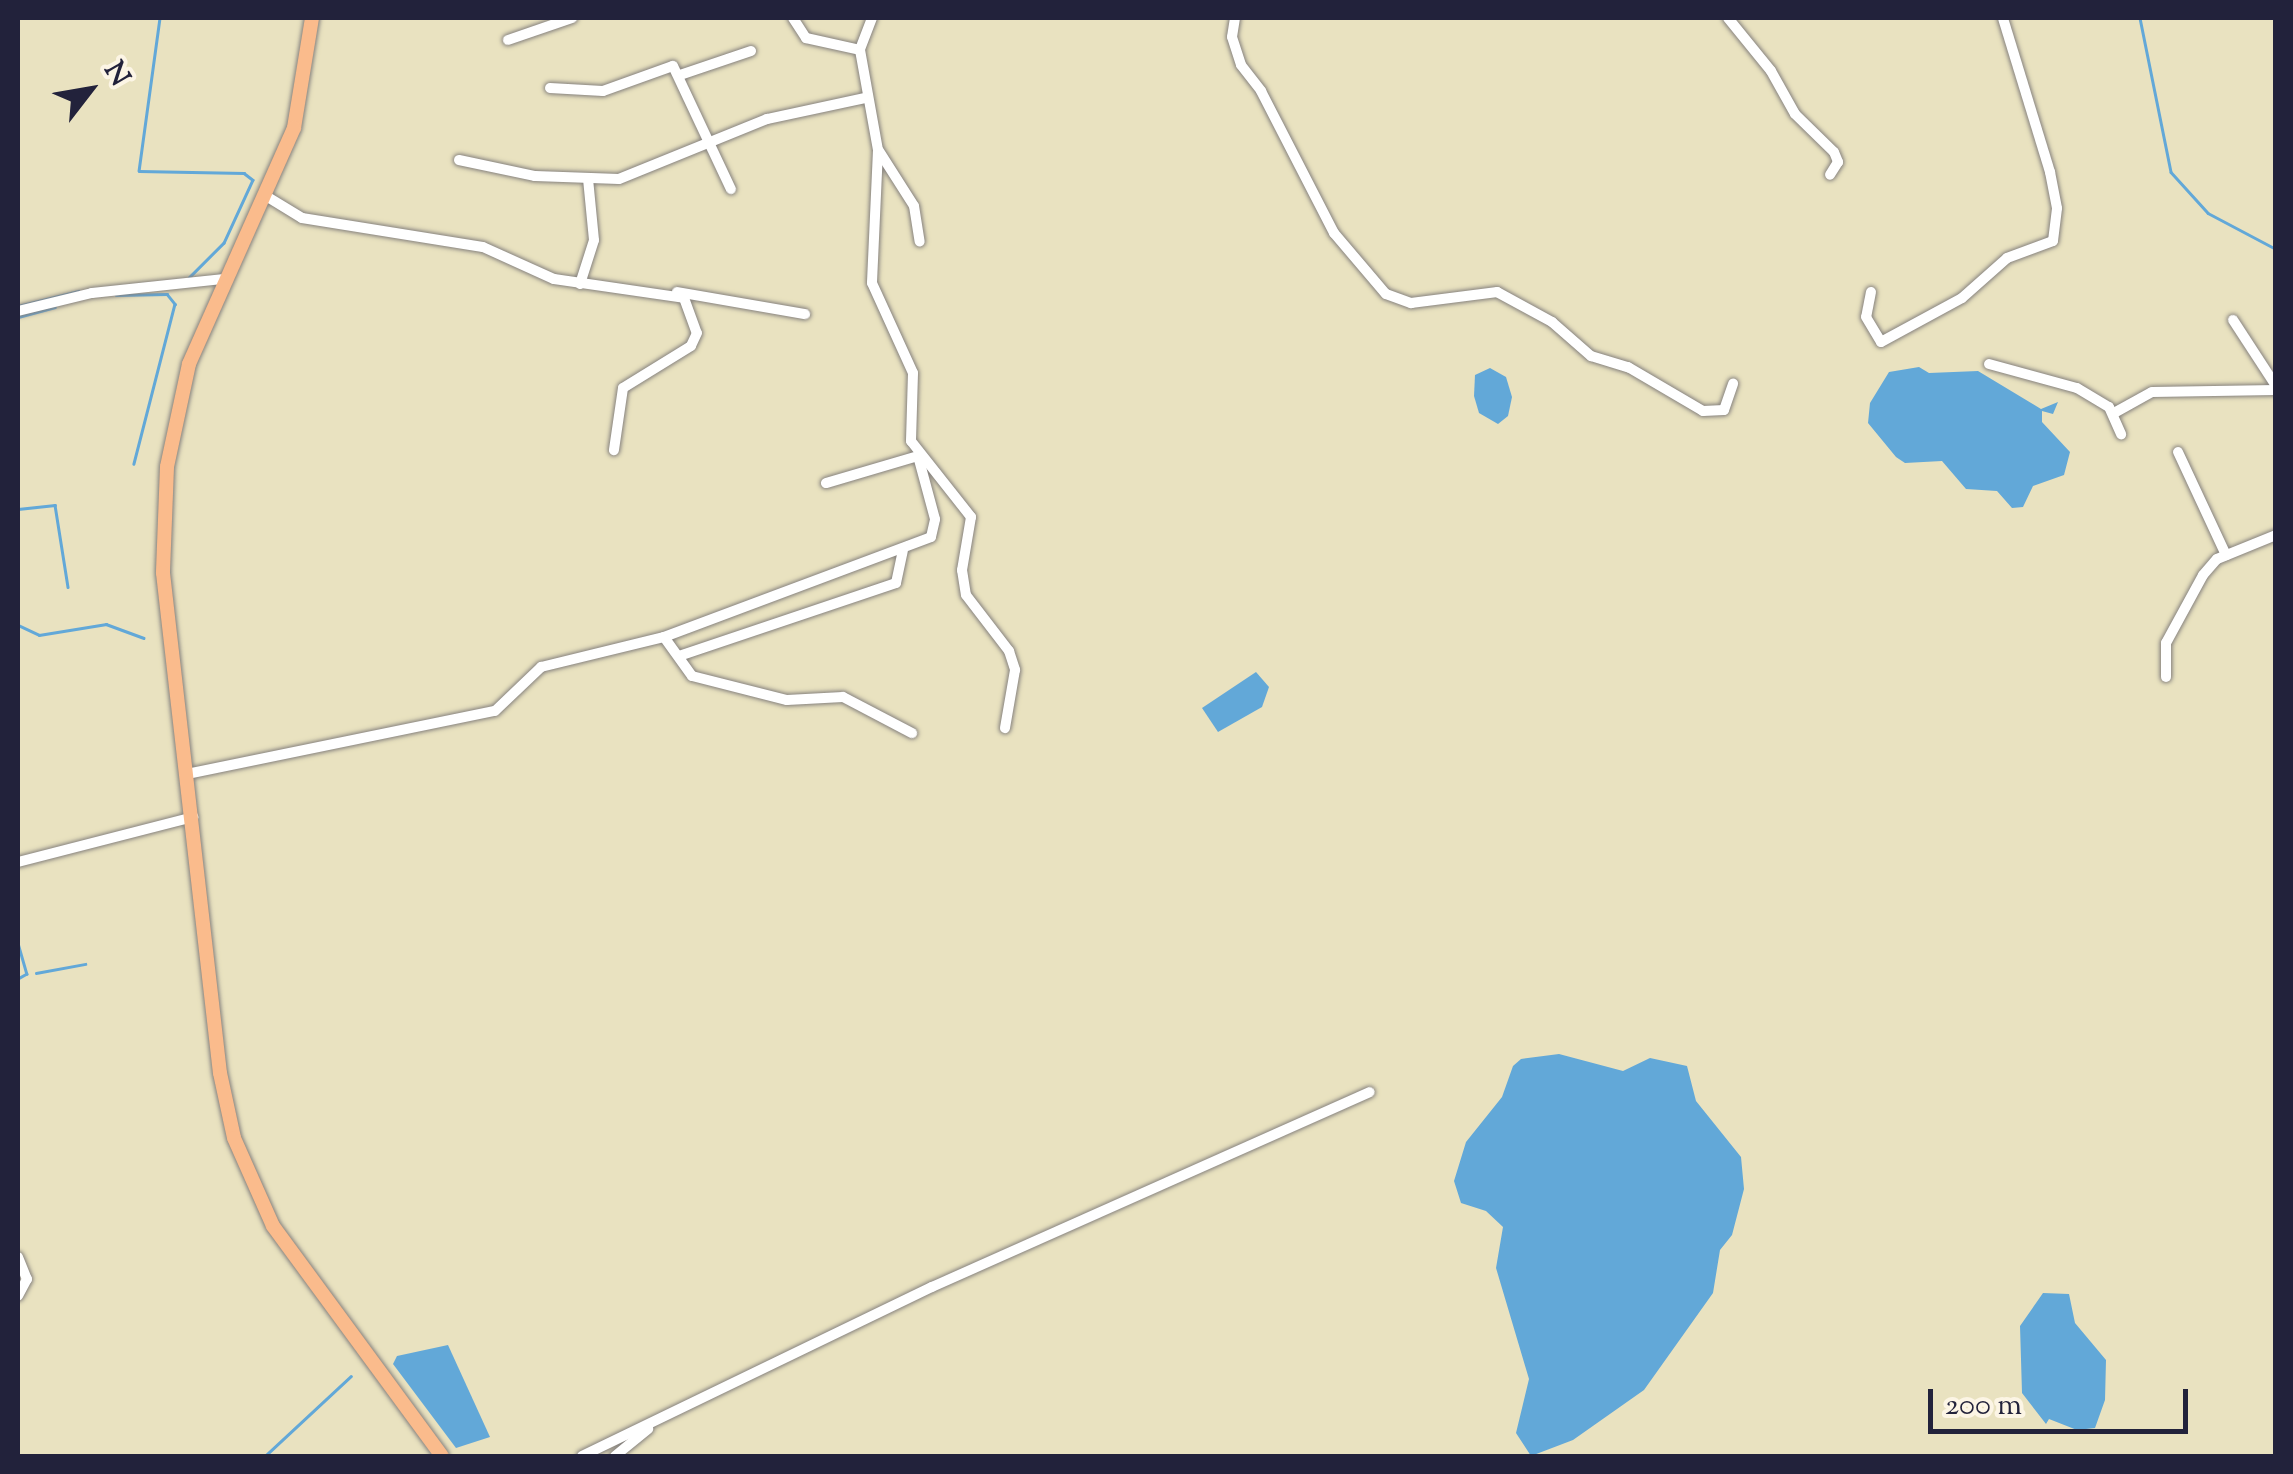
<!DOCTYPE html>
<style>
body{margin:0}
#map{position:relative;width:2293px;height:1474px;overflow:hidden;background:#e9e2c0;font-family:"Sorts Mill Goudy",serif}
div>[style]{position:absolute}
.water>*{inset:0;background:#62a8d8}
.stream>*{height:2.5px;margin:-1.25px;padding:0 1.25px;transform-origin:1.25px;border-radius:1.25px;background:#62a8d8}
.roads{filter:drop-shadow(0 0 2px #86827e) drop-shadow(0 0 2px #86827e)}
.minor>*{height:10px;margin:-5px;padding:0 5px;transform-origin:5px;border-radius:5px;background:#fff}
.major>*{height:14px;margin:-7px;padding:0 7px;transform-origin:7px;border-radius:7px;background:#fabb8c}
span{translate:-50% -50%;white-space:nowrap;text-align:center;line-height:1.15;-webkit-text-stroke:8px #fcf5e5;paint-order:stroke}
.frame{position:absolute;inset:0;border:20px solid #22223b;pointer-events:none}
.north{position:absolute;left:40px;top:40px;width:100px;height:100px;-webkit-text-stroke:8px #fcf5e5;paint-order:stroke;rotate:59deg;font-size:28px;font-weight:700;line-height:40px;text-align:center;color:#22223b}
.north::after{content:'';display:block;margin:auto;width:35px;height:45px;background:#22223b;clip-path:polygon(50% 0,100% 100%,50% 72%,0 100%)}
.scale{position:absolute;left:1928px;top:1389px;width:260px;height:45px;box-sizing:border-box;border:5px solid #22223b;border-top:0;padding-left:12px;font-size:30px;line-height:35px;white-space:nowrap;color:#22223b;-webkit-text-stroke:8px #fcf5e5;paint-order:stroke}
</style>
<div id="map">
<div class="water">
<i style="clip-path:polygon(1919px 367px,1929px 373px,1978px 371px,2041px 409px,2058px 402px,2053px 414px,2042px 411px,2042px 422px,2070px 452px,2064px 475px,2033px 486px,2023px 507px,2012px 508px,1997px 491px,1966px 489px,1942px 461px,1905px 463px,1896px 457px,1868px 423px,1870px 403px,1889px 372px)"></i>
<i style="clip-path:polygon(1490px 368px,1506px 377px,1512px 397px,1508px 416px,1498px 424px,1479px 413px,1474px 396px,1475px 375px)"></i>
<i style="clip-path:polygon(1256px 672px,1269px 687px,1262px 707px,1218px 732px,1202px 708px)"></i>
<i style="clip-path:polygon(1559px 1054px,1623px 1071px,1650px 1058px,1687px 1066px,1696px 1101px,1741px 1157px,1744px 1189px,1732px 1235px,1720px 1250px,1713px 1293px,1644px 1390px,1573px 1440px,1531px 1456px,1516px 1433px,1529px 1379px,1496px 1268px,1503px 1227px,1486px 1211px,1461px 1203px,1454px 1181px,1466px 1142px,1502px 1097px,1513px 1066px,1521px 1059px)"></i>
<i style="clip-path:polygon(2043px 1293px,2069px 1294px,2075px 1323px,2106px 1360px,2105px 1400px,2095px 1428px,2077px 1430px,2049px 1419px,2046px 1424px,2022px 1393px,2020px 1326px)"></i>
<i style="clip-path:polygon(448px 1345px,490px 1437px,456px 1448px,393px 1364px,397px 1356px)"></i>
</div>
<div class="stream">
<i style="left:160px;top:18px;width:154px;rotate:97.8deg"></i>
<i style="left:139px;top:171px;width:105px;rotate:1.1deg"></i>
<i style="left:244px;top:173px;width:11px;rotate:38deg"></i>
<i style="left:253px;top:180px;width:69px;rotate:114.7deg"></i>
<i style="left:224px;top:243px;width:49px;rotate:135deg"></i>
<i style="left:2140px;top:18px;width:157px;rotate:78.6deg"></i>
<i style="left:2171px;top:172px;width:55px;rotate:47.9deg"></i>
<i style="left:2208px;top:213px;width:77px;rotate:27.9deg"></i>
<i style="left:116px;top:295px;width:51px;rotate:-1.1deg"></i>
<i style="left:167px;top:294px;width:13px;rotate:51deg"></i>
<i style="left:175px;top:304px;width:165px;rotate:104.4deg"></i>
<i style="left:18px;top:306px;width:62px;rotate:-14deg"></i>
<i style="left:18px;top:317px;width:38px;rotate:-15deg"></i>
<i style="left:18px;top:509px;width:37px;rotate:-6deg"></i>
<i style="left:55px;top:505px;width:83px;rotate:81deg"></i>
<i style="left:18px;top:625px;width:23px;rotate:25deg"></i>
<i style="left:39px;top:635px;width:68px;rotate:-9.3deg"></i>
<i style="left:106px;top:624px;width:40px;rotate:20.2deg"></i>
<i style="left:18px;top:943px;width:32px;rotate:74deg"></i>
<i style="left:27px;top:974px;width:10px;rotate:151deg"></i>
<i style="left:36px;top:973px;width:50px;rotate:-10.4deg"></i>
<i style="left:265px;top:1456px;width:117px;rotate:-42.9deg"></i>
</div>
<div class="roads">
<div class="minor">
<i style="left:793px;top:18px;width:24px;rotate:57deg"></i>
<i style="left:806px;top:38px;width:55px;rotate:12.5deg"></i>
<i style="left:872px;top:18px;width:34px;rotate:111deg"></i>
<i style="left:860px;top:50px;width:102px;rotate:79.8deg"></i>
<i style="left:878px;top:150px;width:133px;rotate:92.6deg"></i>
<i style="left:872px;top:283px;width:99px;rotate:65.5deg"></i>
<i style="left:913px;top:373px;width:68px;rotate:91.7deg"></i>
<i style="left:911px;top:441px;width:97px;rotate:51.7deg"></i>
<i style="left:971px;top:517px;width:54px;rotate:99.6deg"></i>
<i style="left:962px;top:570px;width:25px;rotate:81deg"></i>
<i style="left:966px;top:595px;width:71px;rotate:52.5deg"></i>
<i style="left:1009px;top:651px;width:20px;rotate:72deg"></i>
<i style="left:1015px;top:670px;width:59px;rotate:99.8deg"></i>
<i style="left:1235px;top:18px;width:19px;rotate:99deg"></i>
<i style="left:1232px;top:37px;width:29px;rotate:72deg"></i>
<i style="left:1241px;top:65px;width:33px;rotate:52deg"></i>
<i style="left:1261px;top:91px;width:160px;rotate:62.8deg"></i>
<i style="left:1334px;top:233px;width:80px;rotate:49.6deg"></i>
<i style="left:1386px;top:294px;width:27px;rotate:20deg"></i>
<i style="left:1411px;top:303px;width:87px;rotate:-7.3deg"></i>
<i style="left:1497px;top:292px;width:63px;rotate:28.6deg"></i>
<i style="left:1552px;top:322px;width:52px;rotate:41.1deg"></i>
<i style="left:1591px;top:356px;width:39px;rotate:17deg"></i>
<i style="left:1628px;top:367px;width:87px;rotate:30.4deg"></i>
<i style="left:1703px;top:411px;width:21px;rotate:-3deg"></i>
<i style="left:1724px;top:410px;width:28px;rotate:-71deg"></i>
<i style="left:1728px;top:18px;width:68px;rotate:50.9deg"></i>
<i style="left:1771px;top:71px;width:49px;rotate:60.8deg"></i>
<i style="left:1795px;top:114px;width:54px;rotate:44.3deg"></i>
<i style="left:1834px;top:152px;width:11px;rotate:68deg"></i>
<i style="left:1838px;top:162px;width:15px;rotate:122deg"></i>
<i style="left:508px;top:40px;width:68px;rotate:-19deg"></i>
<i style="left:680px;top:75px;width:75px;rotate:-18.7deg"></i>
<i style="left:550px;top:88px;width:53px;rotate:3.2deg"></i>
<i style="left:603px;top:91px;width:74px;rotate:-19.7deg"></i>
<i style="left:673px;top:66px;width:136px;rotate:64.8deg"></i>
<i style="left:879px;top:151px;width:65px;rotate:57.5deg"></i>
<i style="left:914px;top:206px;width:36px;rotate:81deg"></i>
<i style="left:459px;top:160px;width:78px;rotate:11.9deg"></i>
<i style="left:535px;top:176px;width:84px;rotate:2deg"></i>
<i style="left:619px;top:179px;width:160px;rotate:-22.1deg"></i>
<i style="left:767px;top:119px;width:100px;rotate:-12.1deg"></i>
<i style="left:266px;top:196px;width:42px;rotate:31.4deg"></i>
<i style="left:302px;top:218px;width:183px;rotate:9.1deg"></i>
<i style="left:483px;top:247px;width:78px;rotate:24.3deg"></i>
<i style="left:554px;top:279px;width:131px;rotate:8.3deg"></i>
<i style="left:684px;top:298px;width:37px;rotate:70deg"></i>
<i style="left:697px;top:333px;width:14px;rotate:115deg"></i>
<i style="left:691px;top:346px;width:80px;rotate:148.3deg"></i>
<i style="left:623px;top:388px;width:63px;rotate:98.3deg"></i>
<i style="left:580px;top:284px;width:46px;rotate:-72.3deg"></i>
<i style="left:594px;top:240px;width:61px;rotate:-95.6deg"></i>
<i style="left:677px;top:292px;width:130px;rotate:9.8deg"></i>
<i style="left:1871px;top:292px;width:25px;rotate:101deg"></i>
<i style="left:1866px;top:317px;width:29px;rotate:59deg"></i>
<i style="left:1881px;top:342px;width:92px;rotate:-28.5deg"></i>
<i style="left:1962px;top:298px;width:60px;rotate:-41.6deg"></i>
<i style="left:2007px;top:258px;width:49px;rotate:-20.3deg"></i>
<i style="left:2053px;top:241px;width:33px;rotate:-83deg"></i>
<i style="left:2057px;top:208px;width:37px;rotate:-101deg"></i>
<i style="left:2050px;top:172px;width:161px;rotate:-107deg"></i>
<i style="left:18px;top:311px;width:76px;rotate:-13.7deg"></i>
<i style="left:92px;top:293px;width:133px;rotate:-6.1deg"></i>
<i style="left:2233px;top:320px;width:79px;rotate:56.9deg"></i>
<i style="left:1989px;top:364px;width:91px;rotate:15.3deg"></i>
<i style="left:2077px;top:388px;width:37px;rotate:31deg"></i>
<i style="left:2109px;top:407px;width:30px;rotate:66deg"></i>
<i style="left:2114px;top:413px;width:43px;rotate:-28.9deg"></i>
<i style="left:2152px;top:392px;width:124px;rotate:-0.9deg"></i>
<i style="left:2178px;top:452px;width:114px;rotate:65deg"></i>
<i style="left:664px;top:637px;width:285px;rotate:-20.5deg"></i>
<i style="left:931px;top:537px;width:18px;rotate:-77deg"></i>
<i style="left:935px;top:519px;width:65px;rotate:-105.1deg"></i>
<i style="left:918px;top:456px;width:96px;rotate:163.6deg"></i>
<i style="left:679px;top:656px;width:229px;rotate:-18.6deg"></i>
<i style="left:896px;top:583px;width:33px;rotate:-78deg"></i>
<i style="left:2166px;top:677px;width:34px;rotate:-90deg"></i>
<i style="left:2166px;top:643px;width:77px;rotate:-61.4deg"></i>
<i style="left:2203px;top:575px;width:21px;rotate:-49deg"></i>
<i style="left:2217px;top:559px;width:64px;rotate:-22.1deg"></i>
<i style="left:187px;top:774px;width:314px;rotate:-11.6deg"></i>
<i style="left:495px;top:711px;width:64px;rotate:-43.7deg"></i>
<i style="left:541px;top:667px;width:127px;rotate:-13.7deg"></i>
<i style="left:664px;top:637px;width:48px;rotate:54.3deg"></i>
<i style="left:692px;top:676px;width:98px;rotate:14.2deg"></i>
<i style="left:787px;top:700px;width:56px;rotate:-3.1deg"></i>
<i style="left:843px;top:697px;width:78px;rotate:27.6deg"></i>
<i style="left:18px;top:862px;width:181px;rotate:-14.4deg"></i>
<i style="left:18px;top:1257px;width:24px;rotate:68deg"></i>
<i style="left:27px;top:1279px;width:19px;rotate:118deg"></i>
<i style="left:582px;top:1456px;width:389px;rotate:-25.8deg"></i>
<i style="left:932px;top:1287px;width:479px;rotate:-24deg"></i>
<i style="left:615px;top:1456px;width:43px;rotate:-39.3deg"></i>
</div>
<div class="major">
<i style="left:312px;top:18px;width:111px;rotate:99.3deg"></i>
<i style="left:294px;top:128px;width:258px;rotate:114deg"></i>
<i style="left:189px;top:364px;width:105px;rotate:102.1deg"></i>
<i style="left:167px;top:467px;width:106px;rotate:92.2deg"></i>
<i style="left:163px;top:573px;width:503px;rotate:83.5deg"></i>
<i style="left:220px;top:1073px;width:66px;rotate:77.8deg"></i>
<i style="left:234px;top:1138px;width:96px;rotate:66.1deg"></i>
<i style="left:273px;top:1226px;width:285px;rotate:53.7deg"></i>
</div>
</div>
<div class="frame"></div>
<div class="north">N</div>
<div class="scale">200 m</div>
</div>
